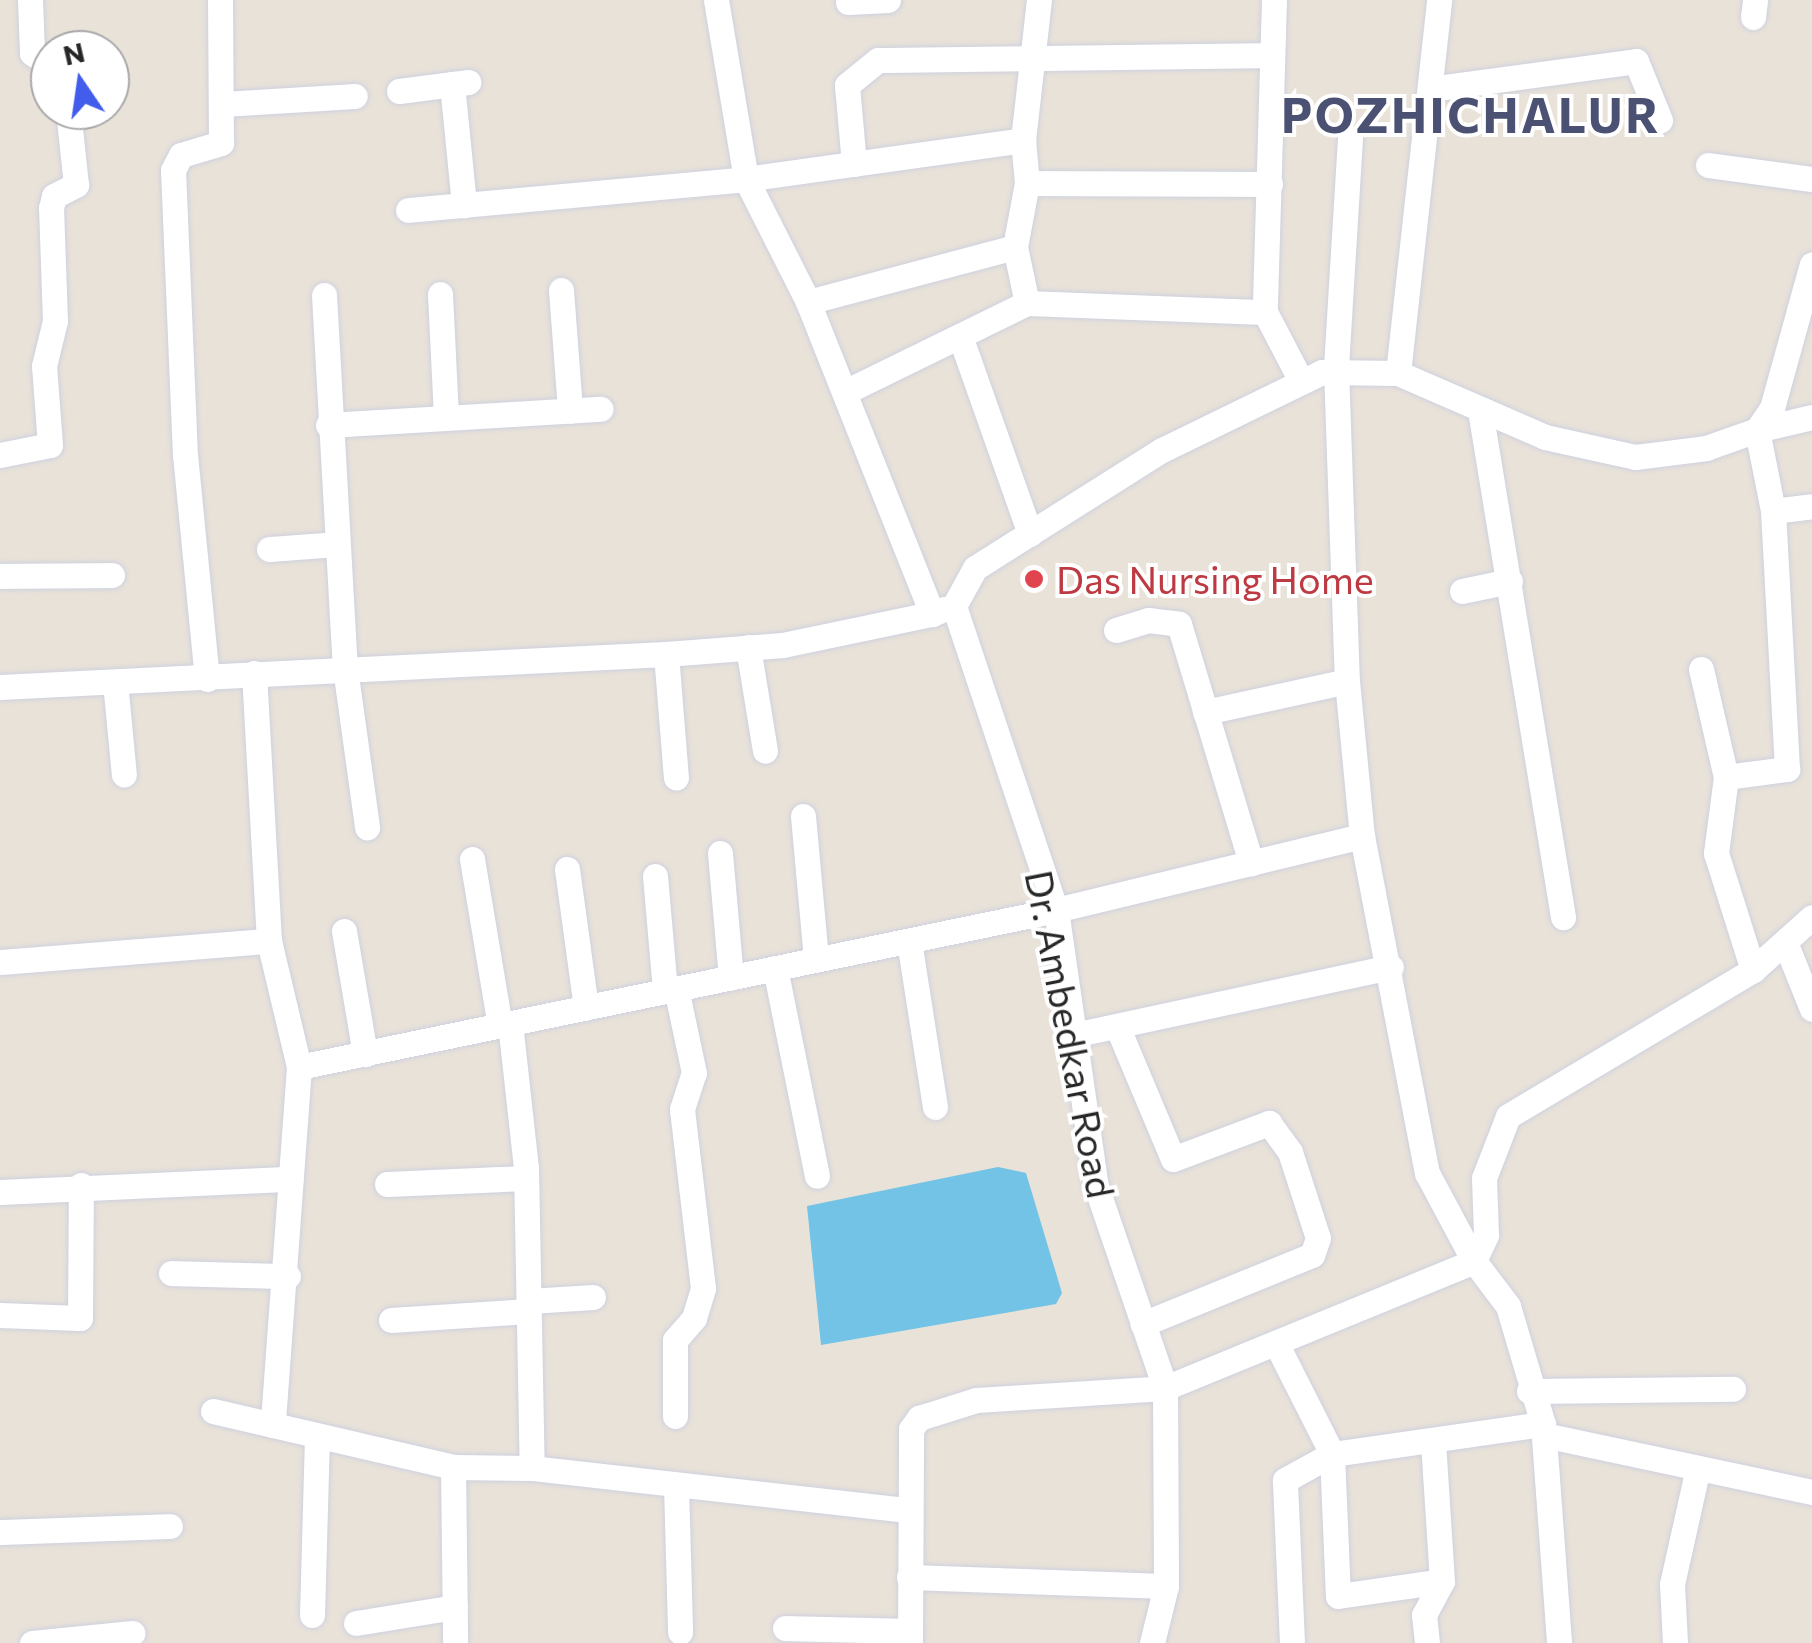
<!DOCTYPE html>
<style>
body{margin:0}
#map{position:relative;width:1812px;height:1643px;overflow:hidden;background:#e9e2d9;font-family:Commissioner,sans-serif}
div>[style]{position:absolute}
.water>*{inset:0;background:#72c3e5}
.roads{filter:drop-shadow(0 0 2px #ced1df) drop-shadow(0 0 2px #ced1df)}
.minor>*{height:25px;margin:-12.5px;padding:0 12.5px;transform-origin:12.5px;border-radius:12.5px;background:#fff}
.dots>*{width:28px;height:28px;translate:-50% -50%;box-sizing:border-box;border:5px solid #fff;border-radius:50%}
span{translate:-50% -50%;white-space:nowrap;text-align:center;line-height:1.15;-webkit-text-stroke:8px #fff;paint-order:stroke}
.health-label{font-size:38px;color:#be3a42}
.left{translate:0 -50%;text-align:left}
.street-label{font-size:38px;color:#272727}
.district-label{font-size:48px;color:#4b5173;font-weight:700;letter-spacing:2.5px}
.north{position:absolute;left:30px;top:30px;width:100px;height:100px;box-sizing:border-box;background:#fff;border:2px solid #a9a9a9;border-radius:50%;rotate:347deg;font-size:28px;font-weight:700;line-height:40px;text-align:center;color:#272727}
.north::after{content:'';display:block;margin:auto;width:35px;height:45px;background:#425dec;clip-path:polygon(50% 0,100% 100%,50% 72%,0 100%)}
</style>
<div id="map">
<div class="water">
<i style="clip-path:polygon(998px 1167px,1026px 1173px,1062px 1293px,1056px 1304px,821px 1345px,807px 1206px)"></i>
</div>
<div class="roads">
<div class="minor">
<i style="left:30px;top:0;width:53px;rotate:87.8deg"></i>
<i style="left:32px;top:53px;width:22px;rotate:36deg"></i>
<i style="left:716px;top:0;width:181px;rotate:80.5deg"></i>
<i style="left:746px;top:179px;width:138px;rotate:63.2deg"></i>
<i style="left:808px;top:302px;width:336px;rotate:68.3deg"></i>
<i style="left:932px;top:614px;width:13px;rotate:-23deg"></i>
<i style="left:1274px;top:0;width:312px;rotate:91.7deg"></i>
<i style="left:1265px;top:312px;width:76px;rotate:62.4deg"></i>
<i style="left:848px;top:2px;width:40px;rotate:-2.9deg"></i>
<i style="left:1753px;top:17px;width:17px;rotate:-83deg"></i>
<i style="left:452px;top:84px;width:122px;rotate:84.3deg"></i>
<i style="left:1430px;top:89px;width:208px;rotate:-7.7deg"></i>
<i style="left:1636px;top:61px;width:64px;rotate:67.9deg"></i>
<i style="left:399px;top:91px;width:70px;rotate:-7.4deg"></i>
<i style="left:223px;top:104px;width:132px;rotate:-3.5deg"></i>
<i style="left:1350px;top:138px;width:231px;rotate:93.5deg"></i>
<i style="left:1336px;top:369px;width:312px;rotate:88deg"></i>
<i style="left:1347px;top:681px;width:156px;rotate:84.5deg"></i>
<i style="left:1362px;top:836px;width:343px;rotate:79.1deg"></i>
<i style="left:1427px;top:1173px;width:100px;rotate:61.9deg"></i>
<i style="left:1474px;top:1261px;width:56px;rotate:52.9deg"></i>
<i style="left:1508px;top:1306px;width:123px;rotate:73.5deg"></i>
<i style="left:1543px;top:1424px;width:220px;rotate:85.8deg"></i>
<i style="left:854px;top:164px;width:79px;rotate:-95.1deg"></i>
<i style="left:847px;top:85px;width:40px;rotate:-39deg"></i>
<i style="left:878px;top:60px;width:388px;rotate:-0.7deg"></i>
<i style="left:1708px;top:165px;width:105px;rotate:7.7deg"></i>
<i style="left:1027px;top:183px;width:243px;rotate:0.2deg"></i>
<i style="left:408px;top:210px;width:339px;rotate:-5.2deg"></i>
<i style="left:746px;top:179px;width:280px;rotate:-8deg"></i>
<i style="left:561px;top:290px;width:121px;rotate:85.7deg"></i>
<i style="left:440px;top:294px;width:124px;rotate:87.2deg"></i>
<i style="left:324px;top:295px;width:374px;rotate:86.8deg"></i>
<i style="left:345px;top:668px;width:161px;rotate:82.1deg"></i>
<i style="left:808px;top:302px;width:214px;rotate:-14.9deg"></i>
<i style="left:1027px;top:303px;width:57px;rotate:-102.1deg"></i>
<i style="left:1015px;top:247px;width:65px;rotate:-79.4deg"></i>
<i style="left:1027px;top:183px;width:43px;rotate:-95.3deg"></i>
<i style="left:1023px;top:140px;width:141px;rotate:-83.5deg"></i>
<i style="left:960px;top:336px;width:210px;rotate:70.5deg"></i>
<i style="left:1398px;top:373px;width:375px;rotate:-83.7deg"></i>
<i style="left:845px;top:392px;width:203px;rotate:-26.1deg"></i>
<i style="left:1027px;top:303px;width:238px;rotate:2.2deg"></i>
<i style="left:1480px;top:410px;width:514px;rotate:80.7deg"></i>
<i style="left:1812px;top:417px;width:57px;rotate:166.7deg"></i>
<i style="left:1757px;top:430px;width:83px;rotate:78.8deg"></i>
<i style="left:1773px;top:511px;width:39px;rotate:-7deg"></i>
<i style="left:328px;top:425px;width:273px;rotate:-3.4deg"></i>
<i style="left:0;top:455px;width:51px;rotate:-11.3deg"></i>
<i style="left:50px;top:445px;width:79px;rotate:-94.3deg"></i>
<i style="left:44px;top:366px;width:46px;rotate:-76.3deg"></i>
<i style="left:55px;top:321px;width:113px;rotate:-92deg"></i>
<i style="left:51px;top:208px;width:12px;rotate:-76deg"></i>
<i style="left:54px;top:196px;width:25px;rotate:-27deg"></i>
<i style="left:76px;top:185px;width:75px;rotate:-96.1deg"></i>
<i style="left:269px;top:549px;width:68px;rotate:-4.2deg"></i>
<i style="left:0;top:576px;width:112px;rotate:-0.5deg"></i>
<i style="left:1462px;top:591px;width:49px;rotate:-11.8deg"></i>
<i style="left:954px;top:606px;width:43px;rotate:-61.1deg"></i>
<i style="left:975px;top:568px;width:221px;rotate:-32.3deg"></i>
<i style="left:1162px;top:450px;width:178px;rotate:-26deg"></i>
<i style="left:1322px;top:372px;width:76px;rotate:0.8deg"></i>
<i style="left:1398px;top:373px;width:160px;rotate:23.5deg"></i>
<i style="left:1545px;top:437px;width:92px;rotate:12.5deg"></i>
<i style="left:1635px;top:457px;width:72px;rotate:-7.2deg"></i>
<i style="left:1706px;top:448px;width:54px;rotate:-19.4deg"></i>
<i style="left:1757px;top:430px;width:27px;rotate:-56deg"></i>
<i style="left:1772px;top:408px;width:149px;rotate:-74.5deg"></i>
<i style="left:954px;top:606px;width:321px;rotate:71.5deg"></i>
<i style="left:1056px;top:910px;width:279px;rotate:81.8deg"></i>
<i style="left:1096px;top:1186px;width:213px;rotate:71.1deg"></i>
<i style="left:1165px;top:1388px;width:198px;rotate:89.7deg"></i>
<i style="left:1166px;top:1586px;width:59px;rotate:103.8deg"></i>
<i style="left:1116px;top:630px;width:34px;rotate:-17deg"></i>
<i style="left:1148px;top:620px;width:31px;rotate:7deg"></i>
<i style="left:1179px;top:624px;width:250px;rotate:73.2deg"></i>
<i style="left:748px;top:647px;width:105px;rotate:80.7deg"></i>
<i style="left:666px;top:654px;width:124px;rotate:85.4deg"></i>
<i style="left:1701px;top:669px;width:111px;rotate:77deg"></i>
<i style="left:1726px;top:777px;width:77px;rotate:97.5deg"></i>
<i style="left:1716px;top:853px;width:123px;rotate:72.5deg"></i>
<i style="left:254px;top:673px;width:268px;rotate:86.8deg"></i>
<i style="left:269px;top:941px;width:130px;rotate:76.6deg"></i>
<i style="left:299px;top:1067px;width:359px;rotate:94.2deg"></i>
<i style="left:207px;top:679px;width:224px;rotate:-95.6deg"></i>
<i style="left:185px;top:456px;width:286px;rotate:-92.4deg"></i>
<i style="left:173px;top:170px;width:17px;rotate:-62deg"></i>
<i style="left:181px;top:155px;width:42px;rotate:-16.7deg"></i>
<i style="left:221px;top:143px;width:143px;rotate:-90.4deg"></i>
<i style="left:115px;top:682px;width:93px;rotate:84.5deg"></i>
<i style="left:0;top:687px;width:667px;rotate:-2.84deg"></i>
<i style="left:666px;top:654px;width:117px;rotate:-4.4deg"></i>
<i style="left:783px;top:645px;width:152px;rotate:-11.8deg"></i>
<i style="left:1205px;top:712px;width:145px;rotate:-12.3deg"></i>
<i style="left:1726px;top:777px;width:62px;rotate:-7.5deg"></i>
<i style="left:1787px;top:769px;width:258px;rotate:-93.1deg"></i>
<i style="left:803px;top:816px;width:144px;rotate:84.8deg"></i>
<i style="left:720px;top:853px;width:125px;rotate:85deg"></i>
<i style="left:472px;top:859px;width:169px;rotate:80.5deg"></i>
<i style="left:567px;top:869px;width:140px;rotate:82.2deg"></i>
<i style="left:655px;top:876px;width:115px;rotate:85deg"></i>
<i style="left:344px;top:931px;width:125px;rotate:80.3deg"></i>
<i style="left:909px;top:941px;width:168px;rotate:81.1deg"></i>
<i style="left:1785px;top:942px;width:72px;rotate:68.1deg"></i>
<i style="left:0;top:962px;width:270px;rotate:-4.5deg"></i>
<i style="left:775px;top:968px;width:212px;rotate:78.6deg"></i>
<i style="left:510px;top:1023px;width:146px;rotate:83.7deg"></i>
<i style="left:526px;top:1168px;width:300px;rotate:88.9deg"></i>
<i style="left:1117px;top:1026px;width:144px;rotate:67.2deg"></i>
<i style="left:1173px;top:1159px;width:103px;rotate:-20.6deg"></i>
<i style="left:1269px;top:1123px;width:36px;rotate:54deg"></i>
<i style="left:1290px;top:1152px;width:90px;rotate:72deg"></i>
<i style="left:1318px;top:1238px;width:18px;rotate:109deg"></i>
<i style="left:1312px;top:1255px;width:183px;rotate:157.8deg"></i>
<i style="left:1078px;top:1034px;width:320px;rotate:-12.1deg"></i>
<i style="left:299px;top:1067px;width:773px;rotate:-11.72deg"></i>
<i style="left:1056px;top:910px;width:315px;rotate:-13.6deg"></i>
<i style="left:387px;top:1184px;width:139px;rotate:-2.5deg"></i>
<i style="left:0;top:1192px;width:291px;rotate:-2.6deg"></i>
<i style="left:171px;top:1273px;width:117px;rotate:1.5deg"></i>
<i style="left:529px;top:1301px;width:64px;rotate:-3.6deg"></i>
<i style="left:0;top:1315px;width:80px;rotate:2.1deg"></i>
<i style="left:80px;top:1318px;width:133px;rotate:-89.6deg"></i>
<i style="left:391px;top:1320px;width:138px;rotate:-3.7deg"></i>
<i style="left:1276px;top:1343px;width:124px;rotate:63.2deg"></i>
<i style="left:1332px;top:1454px;width:142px;rotate:87.6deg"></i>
<i style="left:1338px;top:1596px;width:105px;rotate:-8.2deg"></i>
<i style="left:1529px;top:1391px;width:204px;rotate:-0.6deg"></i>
<i style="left:213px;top:1411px;width:246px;rotate:13.1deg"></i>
<i style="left:453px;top:1467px;width:79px;rotate:0.7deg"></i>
<i style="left:532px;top:1468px;width:379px;rotate:6.4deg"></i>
<i style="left:675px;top:1416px;width:76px;rotate:-90deg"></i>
<i style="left:675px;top:1340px;width:29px;rotate:-49deg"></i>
<i style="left:694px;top:1318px;width:31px;rotate:-73deg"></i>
<i style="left:703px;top:1288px;width:180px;rotate:-96.7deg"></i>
<i style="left:682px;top:1109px;width:38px;rotate:-72deg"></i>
<i style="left:694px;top:1073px;width:87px;rotate:-102deg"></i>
<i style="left:1544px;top:1435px;width:274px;rotate:12deg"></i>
<i style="left:453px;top:1467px;width:176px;rotate:89.3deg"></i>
<i style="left:676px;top:1485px;width:147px;rotate:88.4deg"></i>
<i style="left:0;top:1532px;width:170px;rotate:-2deg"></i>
<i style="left:909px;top:1577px;width:257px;rotate:2deg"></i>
<i style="left:312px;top:1615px;width:175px;rotate:-88.4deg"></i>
<i style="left:356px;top:1623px;width:100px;rotate:-9.2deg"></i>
<i style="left:785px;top:1628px;width:124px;rotate:1.4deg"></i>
<i style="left:32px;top:1643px;width:101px;rotate:-5.7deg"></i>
<i style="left:910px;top:1643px;width:214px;rotate:-89.7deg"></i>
<i style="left:911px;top:1429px;width:14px;rotate:-54deg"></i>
<i style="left:919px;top:1418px;width:60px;rotate:-17.5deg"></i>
<i style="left:976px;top:1400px;width:189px;rotate:-3.6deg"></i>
<i style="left:1165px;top:1388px;width:334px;rotate:-22.3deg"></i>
<i style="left:1474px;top:1261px;width:29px;rotate:-65deg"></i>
<i style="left:1486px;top:1235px;width:57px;rotate:-92deg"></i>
<i style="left:1484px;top:1178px;width:66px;rotate:-68.8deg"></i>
<i style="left:1508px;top:1116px;width:285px;rotate:-30.8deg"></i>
<i style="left:1753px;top:970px;width:79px;rotate:-41.9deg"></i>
<i style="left:1292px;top:1643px;width:163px;rotate:-92.5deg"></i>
<i style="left:1285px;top:1480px;width:54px;rotate:-29deg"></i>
<i style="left:1332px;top:1454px;width:213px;rotate:-8.1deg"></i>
<i style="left:1427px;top:1643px;width:28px;rotate:-96deg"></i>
<i style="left:1424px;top:1615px;width:38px;rotate:-62deg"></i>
<i style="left:1442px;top:1581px;width:141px;rotate:-93.7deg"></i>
<i style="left:1675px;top:1643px;width:59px;rotate:-92.9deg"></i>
<i style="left:1672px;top:1584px;width:119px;rotate:-77.4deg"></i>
</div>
</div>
<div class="dots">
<i style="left:1034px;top:579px;background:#e0444e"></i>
</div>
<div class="health-label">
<span class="left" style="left:1056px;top:579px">Das Nursing Home</span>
</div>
<div class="street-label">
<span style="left:1071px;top:1034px;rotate:79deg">Dr. Ambedkar Road</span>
</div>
<div class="district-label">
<span style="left:1471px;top:114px">POZHICHALUR</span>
</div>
<div class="north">N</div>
</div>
